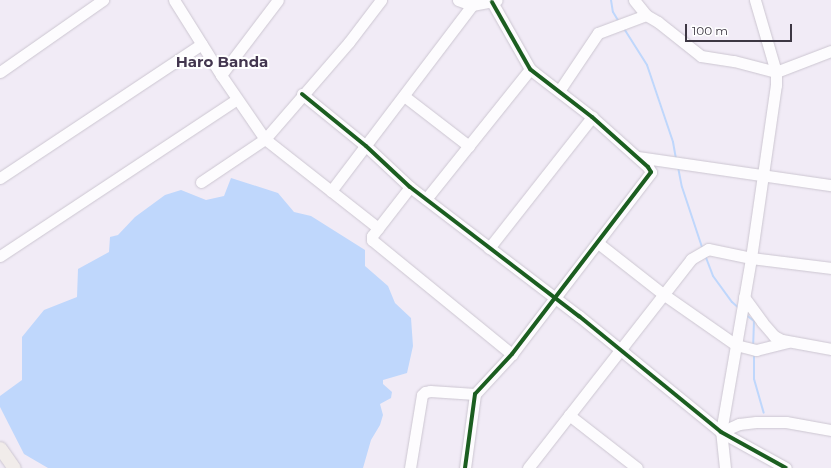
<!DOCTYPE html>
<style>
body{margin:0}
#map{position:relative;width:831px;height:468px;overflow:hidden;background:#f1ebf6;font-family:Montserrat,sans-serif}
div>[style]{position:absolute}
.water>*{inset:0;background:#bfd7fc}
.stream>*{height:2px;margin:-1px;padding:0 1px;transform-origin:1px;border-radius:1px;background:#bfd7fc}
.roads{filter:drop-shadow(0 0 1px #ccc6d1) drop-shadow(0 0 1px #ccc6d1)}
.minor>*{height:11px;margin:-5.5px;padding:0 5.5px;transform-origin:5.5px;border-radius:5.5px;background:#fdfcfe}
.major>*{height:13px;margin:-6.5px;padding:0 6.5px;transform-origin:6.5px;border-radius:6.5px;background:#f1ecea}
.cycleway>*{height:4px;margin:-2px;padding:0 2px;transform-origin:2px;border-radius:2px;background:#1b5e20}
span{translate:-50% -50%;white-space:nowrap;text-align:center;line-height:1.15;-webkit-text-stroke:4px #fff;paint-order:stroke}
.district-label{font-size:15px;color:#43364f;font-weight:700}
.scale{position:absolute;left:685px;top:24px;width:107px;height:18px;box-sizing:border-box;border:2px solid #3d3743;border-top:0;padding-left:5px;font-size:12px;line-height:14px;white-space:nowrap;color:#3d3743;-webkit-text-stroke:3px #fff;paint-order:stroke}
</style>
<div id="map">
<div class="water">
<i style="clip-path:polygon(231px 178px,278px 193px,294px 212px,311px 216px,365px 250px,365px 266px,388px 286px,395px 303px,411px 318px,413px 346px,407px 373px,383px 380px,383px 384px,392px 392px,391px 398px,380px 404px,383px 415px,380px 425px,371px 440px,363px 468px,48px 468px,24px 454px,0 407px,0 396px,22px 380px,22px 337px,44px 310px,77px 297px,78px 269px,109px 252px,110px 237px,118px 235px,135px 217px,165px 195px,181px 190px,206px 200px,224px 196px)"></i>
</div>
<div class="stream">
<i style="left:611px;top:0;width:12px;rotate:81deg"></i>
<i style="left:613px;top:12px;width:12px;rotate:59deg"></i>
<i style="left:623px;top:27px;width:45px;rotate:57.7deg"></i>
<i style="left:647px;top:65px;width:81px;rotate:71.3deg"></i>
<i style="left:673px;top:142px;width:17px;rotate:80deg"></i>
<i style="left:678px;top:167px;width:20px;rotate:79deg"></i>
<i style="left:682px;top:187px;width:63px;rotate:71.6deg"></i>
<i style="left:705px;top:255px;width:22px;rotate:69deg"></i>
<i style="left:713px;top:276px;width:32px;rotate:54deg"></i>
<i style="left:732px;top:302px;width:9px;rotate:41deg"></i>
<i style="left:745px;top:314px;width:11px;rotate:38deg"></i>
<i style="left:754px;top:321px;width:24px;rotate:92deg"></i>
<i style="left:754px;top:354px;width:25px;rotate:90deg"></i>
<i style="left:754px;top:379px;width:35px;rotate:74deg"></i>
</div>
<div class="roads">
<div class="minor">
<i style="left:174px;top:0;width:89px;rotate:57.9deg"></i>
<i style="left:221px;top:75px;width:78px;rotate:55.5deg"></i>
<i style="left:265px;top:139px;width:144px;rotate:38.2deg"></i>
<i style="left:458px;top:0;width:15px;rotate:20deg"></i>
<i style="left:472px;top:5px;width:25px;rotate:-11deg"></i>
<i style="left:634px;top:0;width:19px;rotate:51deg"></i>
<i style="left:646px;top:15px;width:14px;rotate:30deg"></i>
<i style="left:658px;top:22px;width:55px;rotate:38.3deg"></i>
<i style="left:701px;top:56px;width:33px;rotate:9deg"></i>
<i style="left:734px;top:61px;width:43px;rotate:14.7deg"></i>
<i style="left:776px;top:72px;width:59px;rotate:-20.9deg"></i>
<i style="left:0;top:72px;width:126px;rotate:-35deg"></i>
<i style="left:221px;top:75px;width:94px;rotate:-52.8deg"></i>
<i style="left:559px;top:91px;width:70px;rotate:-56.1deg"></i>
<i style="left:598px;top:33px;width:51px;rotate:-20.6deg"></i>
<i style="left:302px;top:94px;width:82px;rotate:39.1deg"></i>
<i style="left:366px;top:146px;width:60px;rotate:43deg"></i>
<i style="left:410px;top:187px;width:213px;rotate:37.4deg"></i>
<i style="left:579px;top:316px;width:183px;rotate:39.2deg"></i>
<i style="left:721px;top:432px;width:74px;rotate:29deg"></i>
<i style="left:404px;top:96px;width:82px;rotate:37.6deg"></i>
<i style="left:638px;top:157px;width:195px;rotate:8.3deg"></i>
<i style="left:0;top:178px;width:242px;rotate:-33.6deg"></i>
<i style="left:201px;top:182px;width:77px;rotate:-33.9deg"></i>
<i style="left:265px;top:139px;width:128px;rotate:-49.1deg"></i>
<i style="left:349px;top:42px;width:53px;rotate:-52.7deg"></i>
<i style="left:410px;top:187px;width:62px;rotate:127.8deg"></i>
<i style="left:372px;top:236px;width:4px;rotate:90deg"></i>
<i style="left:372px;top:240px;width:181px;rotate:39.2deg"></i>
<i style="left:331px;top:191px;width:233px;rotate:-52.8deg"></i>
<i style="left:426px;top:199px;width:166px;rotate:-51.3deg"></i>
<i style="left:598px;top:243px;width:83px;rotate:38.1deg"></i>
<i style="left:663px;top:294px;width:89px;rotate:34.9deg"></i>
<i style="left:736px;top:345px;width:21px;rotate:14deg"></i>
<i style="left:756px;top:350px;width:33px;rotate:-14deg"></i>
<i style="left:489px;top:248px;width:167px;rotate:-51.8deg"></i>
<i style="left:0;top:256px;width:284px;rotate:-33.5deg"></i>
<i style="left:744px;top:297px;width:31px;rotate:54deg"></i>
<i style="left:762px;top:322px;width:18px;rotate:49deg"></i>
<i style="left:774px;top:336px;width:9px;rotate:27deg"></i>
<i style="left:782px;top:340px;width:50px;rotate:10.4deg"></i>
<i style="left:569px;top:415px;width:86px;rotate:37.9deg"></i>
<i style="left:721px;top:432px;width:20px;rotate:-24deg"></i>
<i style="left:739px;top:424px;width:17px;rotate:-7deg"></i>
<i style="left:756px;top:422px;width:30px"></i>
<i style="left:786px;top:422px;width:46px;rotate:10.1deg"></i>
<i style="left:410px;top:468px;width:74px;rotate:-80.7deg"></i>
<i style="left:422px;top:395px;width:4px;rotate:-45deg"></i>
<i style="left:425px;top:392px;width:5px;rotate:-11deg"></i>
<i style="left:430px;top:391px;width:45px;rotate:3.8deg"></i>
<i style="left:465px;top:468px;width:75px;rotate:-82.3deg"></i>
<i style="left:475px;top:394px;width:54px;rotate:-47.2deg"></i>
<i style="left:512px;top:354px;width:229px;rotate:-52.6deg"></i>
<i style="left:651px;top:172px;width:6px;rotate:-121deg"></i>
<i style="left:648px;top:167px;width:75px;rotate:-138.2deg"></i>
<i style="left:592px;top:117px;width:78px;rotate:-142.3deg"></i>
<i style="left:530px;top:69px;width:77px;rotate:-119.6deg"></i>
<i style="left:528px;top:468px;width:265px;rotate:-52deg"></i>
<i style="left:691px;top:259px;width:20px;rotate:-30deg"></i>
<i style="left:708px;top:249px;width:44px;rotate:11.8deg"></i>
<i style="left:751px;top:258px;width:81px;rotate:7.1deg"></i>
<i style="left:725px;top:468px;width:36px;rotate:-96deg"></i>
<i style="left:721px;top:432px;width:177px;rotate:-80.2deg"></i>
<i style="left:751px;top:258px;width:175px;rotate:-81.8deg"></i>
<i style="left:776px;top:85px;width:13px;rotate:-90deg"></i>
<i style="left:776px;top:72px;width:75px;rotate:-106.3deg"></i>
</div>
<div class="major">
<i style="left:0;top:448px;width:24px;rotate:55deg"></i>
</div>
</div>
<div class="cycleway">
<i style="left:302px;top:94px;width:82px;rotate:39.1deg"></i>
<i style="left:366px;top:146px;width:60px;rotate:43deg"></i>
<i style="left:410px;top:187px;width:213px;rotate:37.4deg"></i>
<i style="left:579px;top:316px;width:183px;rotate:39.2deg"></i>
<i style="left:721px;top:432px;width:74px;rotate:29deg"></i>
<i style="left:465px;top:468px;width:75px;rotate:-82.3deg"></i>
<i style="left:475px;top:394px;width:54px;rotate:-47.2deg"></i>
<i style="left:512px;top:354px;width:229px;rotate:-52.6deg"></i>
<i style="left:651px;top:172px;width:6px;rotate:-121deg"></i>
<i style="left:648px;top:167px;width:75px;rotate:-138.2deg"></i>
<i style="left:592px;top:117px;width:78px;rotate:-142.3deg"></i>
<i style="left:530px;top:69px;width:77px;rotate:-119.6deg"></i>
</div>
<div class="district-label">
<span style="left:222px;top:62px">Haro Banda</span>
</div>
<div class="scale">100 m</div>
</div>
